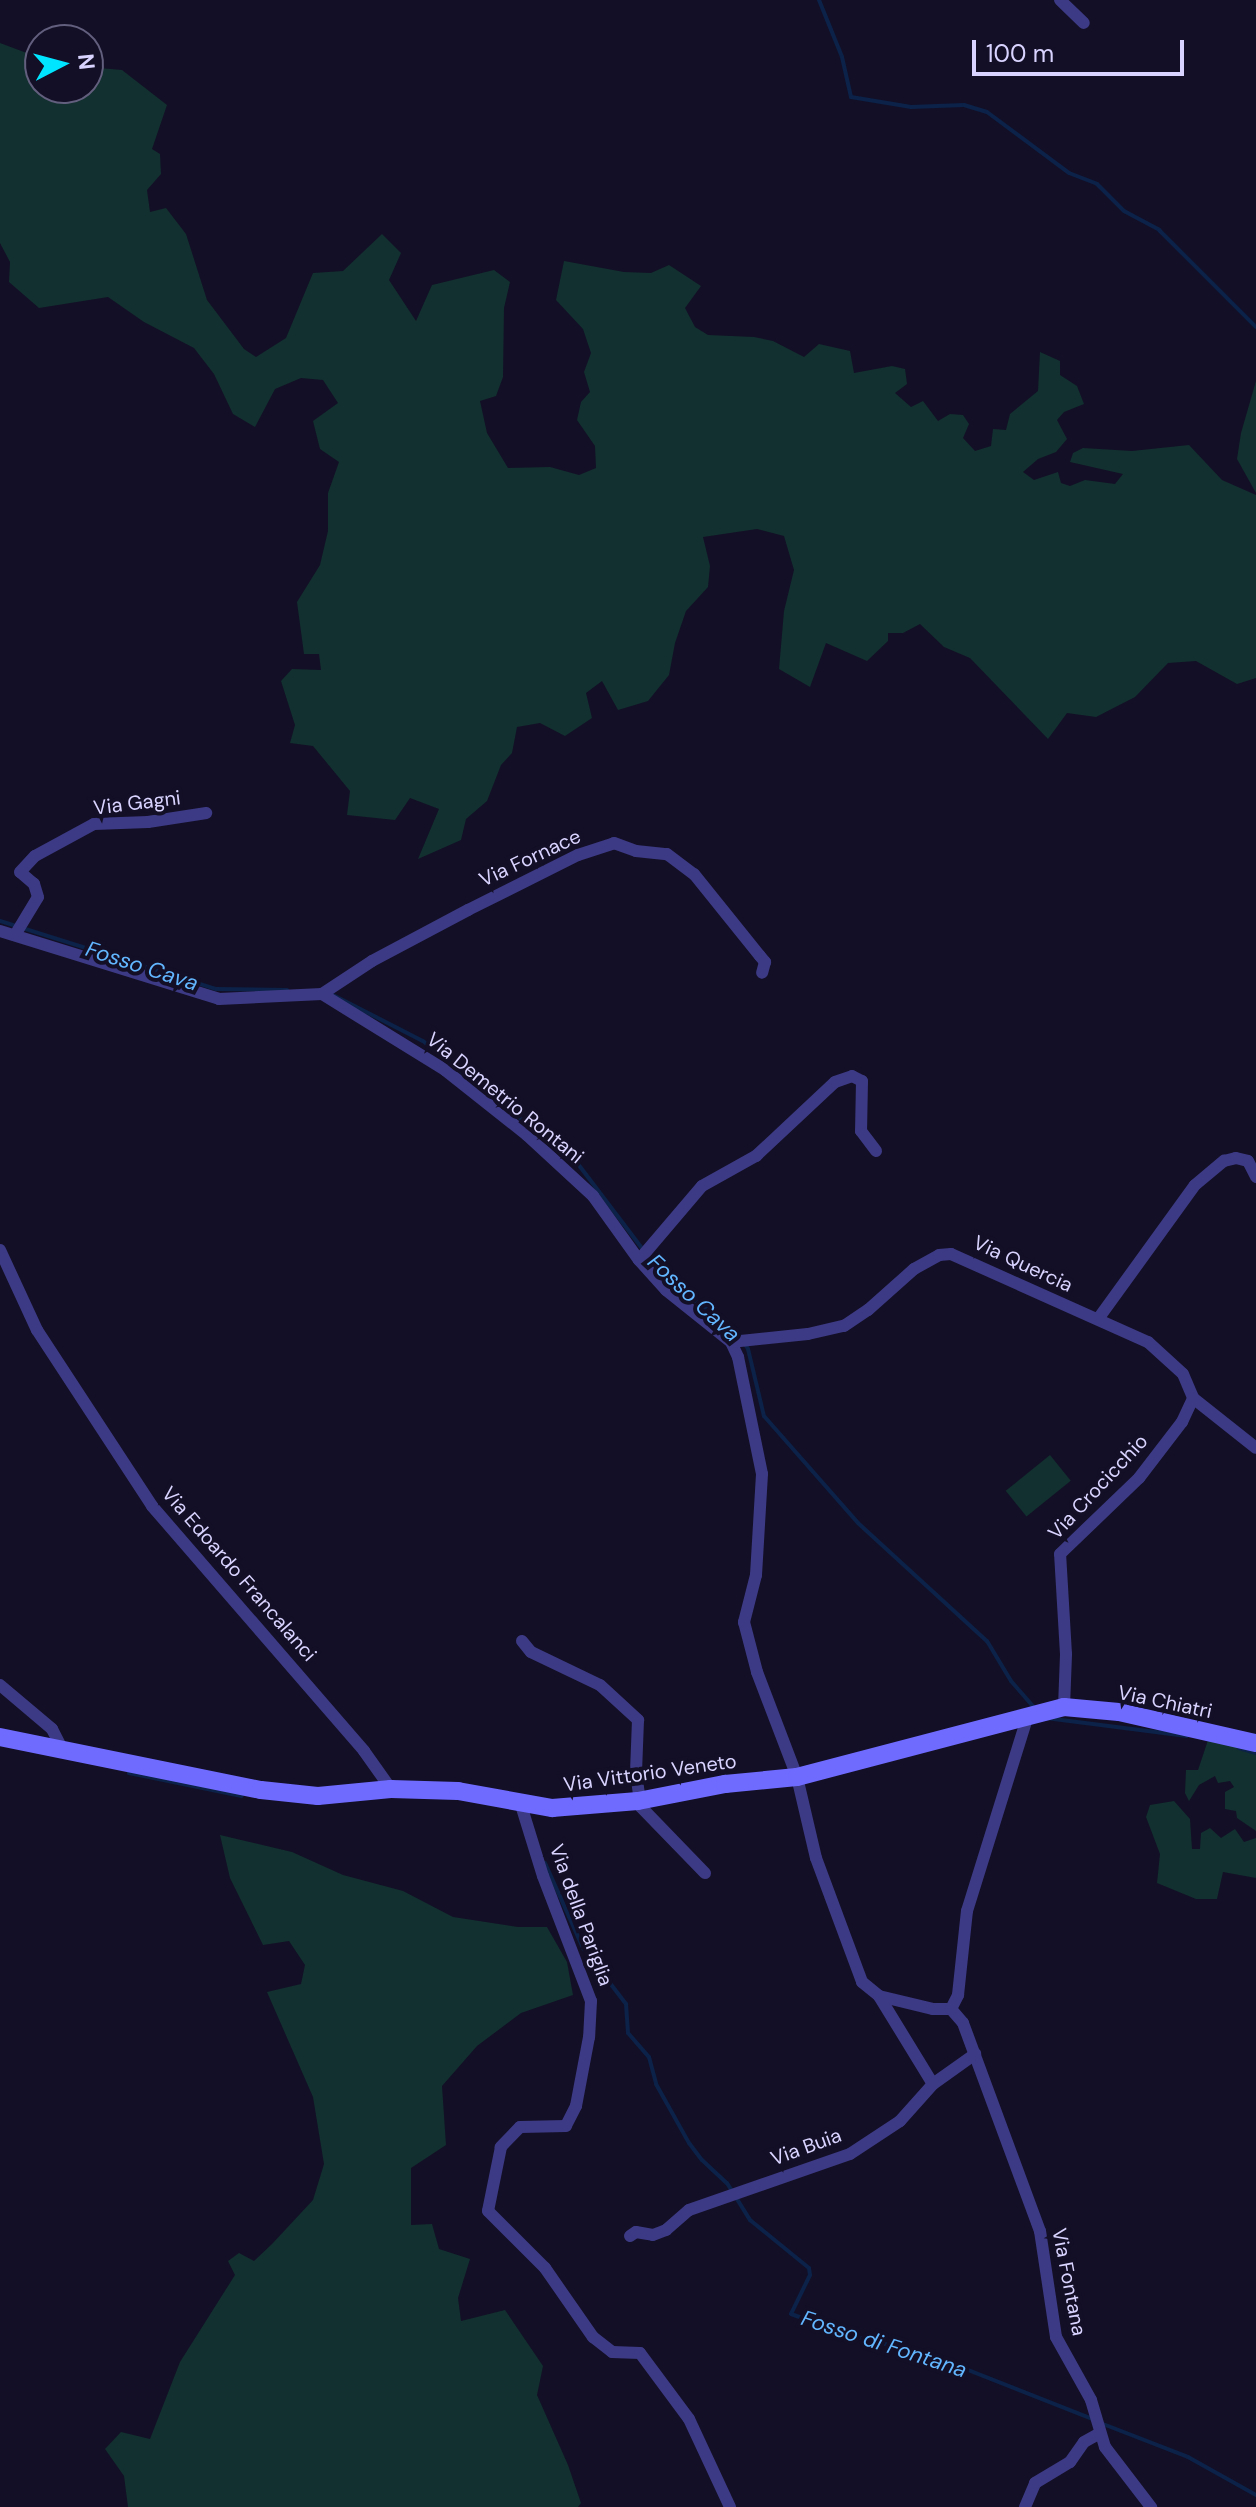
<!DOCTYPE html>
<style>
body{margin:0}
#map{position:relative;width:1256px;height:2507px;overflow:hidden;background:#130f26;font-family:"DM Sans",sans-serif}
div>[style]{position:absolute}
.green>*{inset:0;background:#12302f;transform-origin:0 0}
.stream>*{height:4px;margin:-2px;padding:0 2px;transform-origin:2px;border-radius:2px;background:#0c2248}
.street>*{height:12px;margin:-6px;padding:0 6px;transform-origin:6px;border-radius:6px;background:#3d3a85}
.secondary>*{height:18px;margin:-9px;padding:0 9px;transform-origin:9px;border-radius:9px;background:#6f6bff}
span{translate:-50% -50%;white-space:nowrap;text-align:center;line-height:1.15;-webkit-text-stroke:8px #130f26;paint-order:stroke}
.street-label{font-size:20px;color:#d9d4ff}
.water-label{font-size:22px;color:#62b6ff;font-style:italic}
.north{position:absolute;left:24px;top:24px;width:80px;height:80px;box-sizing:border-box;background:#130f26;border:2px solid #625e7d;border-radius:50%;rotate:84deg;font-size:22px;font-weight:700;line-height:32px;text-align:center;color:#d9d4ff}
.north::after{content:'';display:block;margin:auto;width:28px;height:36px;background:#00e5ff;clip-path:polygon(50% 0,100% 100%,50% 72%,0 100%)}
.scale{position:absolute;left:972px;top:40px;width:212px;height:36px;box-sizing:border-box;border:4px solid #d9d4ff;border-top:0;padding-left:10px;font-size:24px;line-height:28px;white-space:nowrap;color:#d9d4ff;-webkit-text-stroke:6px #130f26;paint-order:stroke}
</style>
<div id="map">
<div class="green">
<i style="clip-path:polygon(0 43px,40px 58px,40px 88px,88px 88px,88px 67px,122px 70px,167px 105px,152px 149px,160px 154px,161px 174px,147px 190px,150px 212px,166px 208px,186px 234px,207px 300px,244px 349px,256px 357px,286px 338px,313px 273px,343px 271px,382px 234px,401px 253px,389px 280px,416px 321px,432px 285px,494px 270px,510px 282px,504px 308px,503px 377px,496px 396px,480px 401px,487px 433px,508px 468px,550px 467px,579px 475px,596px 468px,595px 446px,577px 420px,581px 402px,590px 392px,584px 372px,591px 353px,583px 329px,556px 300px,564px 261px,624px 272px,651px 273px,669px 265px,701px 286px,685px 308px,695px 327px,708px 335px,754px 337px,773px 341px,804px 357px,819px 344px,850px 351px,854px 373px,892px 366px,905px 369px,907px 384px,895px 393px,911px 407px,923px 401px,938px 421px,950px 414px,963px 415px,969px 424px,963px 438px,975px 451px,991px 446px,993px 429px,1006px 430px,1010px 414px,1038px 391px,1040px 352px,1060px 361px,1060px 375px,1077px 386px,1084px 404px,1064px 412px,1057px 420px,1067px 439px,1056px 452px,1038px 459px,1023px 472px,1034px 480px,1058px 472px,1061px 483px,1070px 486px,1085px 480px,1115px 484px,1123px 474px,1070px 462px,1073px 453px,1083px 448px,1132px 451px,1189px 445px,1222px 480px,1256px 495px,1256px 678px,1237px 684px,1196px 661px,1168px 663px,1135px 697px,1096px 717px,1067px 713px,1048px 739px,970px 658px,944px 647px,920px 624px,903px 633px,888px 633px,888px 641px,867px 661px,826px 643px,810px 687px,779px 669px,784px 611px,794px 570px,784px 536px,757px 529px,703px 537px,710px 566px,708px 587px,686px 611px,675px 643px,669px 675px,648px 701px,618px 710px,602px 681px,586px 693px,592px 718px,565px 736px,540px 723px,517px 727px,512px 753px,501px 765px,487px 801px,466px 819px,461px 840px,418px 859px,439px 809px,410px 798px,395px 820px,347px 815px,350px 791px,313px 746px,290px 743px,295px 725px,281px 681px,292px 669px,321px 670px,319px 654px,304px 654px,297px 602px,320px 565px,328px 531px,328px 493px,339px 462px,320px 449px,313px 421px,338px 403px,323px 380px,301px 378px,275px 389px,255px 427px,233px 414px,214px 374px,194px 348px,144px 322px,108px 297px,39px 308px,9px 282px,10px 262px,0 243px)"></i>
<i style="clip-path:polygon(1256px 381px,1256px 493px,1237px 459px,1241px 433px)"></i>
<i style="left:1050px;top:1455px;width:33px;height:57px;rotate:51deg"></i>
<i style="clip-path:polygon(1208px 1740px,1256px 1752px,1256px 1831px,1237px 1818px,1236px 1811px,1225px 1809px,1225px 1792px,1234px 1787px,1230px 1781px,1218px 1783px,1215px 1776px,1199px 1785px,1189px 1801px,1185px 1793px,1186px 1770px,1198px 1770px)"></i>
<i style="clip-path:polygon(1174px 1801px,1190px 1819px,1192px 1849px,1200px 1849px,1201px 1833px,1210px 1828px,1221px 1838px,1235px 1829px,1244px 1842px,1256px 1838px,1256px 1878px,1223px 1872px,1217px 1899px,1196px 1899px,1157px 1883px,1160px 1854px,1146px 1817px,1150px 1805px)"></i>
<i style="clip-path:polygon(220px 1835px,292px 1852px,343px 1875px,403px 1891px,453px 1917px,518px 1927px,547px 1927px,567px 1962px,573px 1995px,521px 2013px,477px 2046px,442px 2086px,446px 2145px,411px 2168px,411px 2225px,432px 2224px,439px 2249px,470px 2259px,458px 2298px,461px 2321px,505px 2310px,543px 2366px,537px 2395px,568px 2465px,581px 2503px,578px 2507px,128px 2507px,124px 2476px,105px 2449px,121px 2432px,150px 2439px,180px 2362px,235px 2275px,228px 2261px,239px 2253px,254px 2261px,272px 2244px,313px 2200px,324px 2164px,313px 2097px,267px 1992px,301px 1984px,305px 1965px,289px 1941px,263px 1945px,230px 1878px)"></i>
</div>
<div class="stream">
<i style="left:819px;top:0;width:61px;rotate:68deg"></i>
<i style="left:842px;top:57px;width:41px;rotate:77.3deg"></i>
<i style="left:851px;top:97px;width:61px;rotate:9.5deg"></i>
<i style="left:911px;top:107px;width:53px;rotate:-2.2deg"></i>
<i style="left:964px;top:105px;width:24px;rotate:17deg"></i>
<i style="left:987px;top:112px;width:102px;rotate:36.6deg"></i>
<i style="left:1069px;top:173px;width:30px;rotate:21deg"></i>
<i style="left:1097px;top:184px;width:38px;rotate:45deg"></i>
<i style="left:1124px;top:211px;width:40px;rotate:28deg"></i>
<i style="left:1159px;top:230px;width:137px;rotate:45deg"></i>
<i style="left:0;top:921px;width:226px;rotate:17.5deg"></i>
<i style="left:216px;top:989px;width:71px;rotate:0.8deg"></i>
<i style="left:331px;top:994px;width:103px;rotate:27.1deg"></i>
<i style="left:423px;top:1041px;width:198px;rotate:38.4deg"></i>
<i style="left:578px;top:1164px;width:136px;rotate:52.8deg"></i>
<i style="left:660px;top:1272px;width:28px;rotate:44deg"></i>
<i style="left:680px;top:1291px;width:55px;rotate:33.1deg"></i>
<i style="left:726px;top:1321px;width:22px;rotate:47deg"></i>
<i style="left:741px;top:1337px;width:14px;rotate:60deg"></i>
<i style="left:748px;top:1349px;width:69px;rotate:76.6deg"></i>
<i style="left:764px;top:1416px;width:142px;rotate:48.7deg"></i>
<i style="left:858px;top:1523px;width:175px;rotate:42.5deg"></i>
<i style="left:987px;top:1641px;width:47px;rotate:59deg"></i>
<i style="left:1011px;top:1681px;width:35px;rotate:49deg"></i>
<i style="left:1046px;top:1718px;width:142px;rotate:7.3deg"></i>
<i style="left:1239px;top:1748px;width:18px;rotate:16deg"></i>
<i style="left:129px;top:1773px;width:115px;rotate:11.5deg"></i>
<i style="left:545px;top:1863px;width:93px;rotate:65.9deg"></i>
<i style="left:583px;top:1948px;width:71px;rotate:52.5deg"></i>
<i style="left:626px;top:2004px;width:29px;rotate:86deg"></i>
<i style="left:628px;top:2033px;width:32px;rotate:49deg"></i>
<i style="left:649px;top:2057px;width:28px;rotate:75deg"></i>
<i style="left:656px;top:2084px;width:68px;rotate:60.8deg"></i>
<i style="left:689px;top:2143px;width:21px;rotate:53deg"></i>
<i style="left:702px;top:2160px;width:34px;rotate:43deg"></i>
<i style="left:727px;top:2183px;width:44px;rotate:58.1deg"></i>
<i style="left:750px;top:2220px;width:76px;rotate:39.1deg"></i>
<i style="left:809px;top:2268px;width:7px;rotate:82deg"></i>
<i style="left:810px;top:2275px;width:43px;rotate:116deg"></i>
<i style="left:791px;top:2314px;width:66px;rotate:19.5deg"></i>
<i style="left:853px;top:2336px;width:79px;rotate:13.9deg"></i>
<i style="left:930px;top:2355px;width:177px;rotate:21.5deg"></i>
<i style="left:1103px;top:2424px;width:91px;rotate:21.2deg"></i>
<i style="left:1188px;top:2457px;width:78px;rotate:29.2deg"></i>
</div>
<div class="street">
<i style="left:1060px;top:0;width:33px;rotate:44deg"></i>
<i style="left:0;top:931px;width:229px;rotate:17.2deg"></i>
<i style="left:219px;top:999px;width:103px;rotate:-2.8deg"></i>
<i style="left:322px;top:994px;width:145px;rotate:31.7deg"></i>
<i style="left:445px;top:1070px;width:105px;rotate:38.4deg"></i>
<i style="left:527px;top:1135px;width:90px;rotate:42.7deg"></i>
<i style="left:593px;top:1196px;width:79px;rotate:54.3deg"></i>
<i style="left:639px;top:1260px;width:40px;rotate:48deg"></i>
<i style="left:666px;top:1290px;width:83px;rotate:38.7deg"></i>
<i style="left:731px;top:1342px;width:17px;rotate:65deg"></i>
<i style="left:738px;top:1357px;width:119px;rotate:78.4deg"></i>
<i style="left:762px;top:1474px;width:101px;rotate:93.4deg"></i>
<i style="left:756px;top:1575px;width:49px;rotate:104.3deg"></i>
<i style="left:744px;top:1622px;width:52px;rotate:75.4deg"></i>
<i style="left:757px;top:1672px;width:112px;rotate:69.1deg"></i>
<i style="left:797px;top:1777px;width:83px;rotate:76.8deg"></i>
<i style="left:816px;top:1858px;width:132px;rotate:69.6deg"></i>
<i style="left:862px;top:1982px;width:22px;rotate:39deg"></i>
<i style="left:879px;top:1996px;width:103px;rotate:58.5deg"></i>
<i style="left:15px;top:935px;width:44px;rotate:-58.8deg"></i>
<i style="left:38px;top:897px;width:14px;rotate:-107deg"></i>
<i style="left:34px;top:884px;width:18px;rotate:-139deg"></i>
<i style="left:20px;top:872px;width:22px;rotate:-47deg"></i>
<i style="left:35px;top:856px;width:67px;rotate:-28.5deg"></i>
<i style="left:94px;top:824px;width:54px;rotate:-2.1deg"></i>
<i style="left:148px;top:822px;width:59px;rotate:-8.8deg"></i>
<i style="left:322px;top:994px;width:60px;rotate:-33.4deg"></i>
<i style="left:372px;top:961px;width:109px;rotate:-28deg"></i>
<i style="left:468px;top:910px;width:123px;rotate:-26.6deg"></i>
<i style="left:578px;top:855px;width:38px;rotate:-18deg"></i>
<i style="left:614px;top:843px;width:23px;rotate:20deg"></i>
<i style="left:636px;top:851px;width:31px;rotate:6deg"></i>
<i style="left:667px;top:854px;width:34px;rotate:37deg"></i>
<i style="left:694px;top:874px;width:105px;rotate:51.2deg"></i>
<i style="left:760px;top:956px;width:8px;rotate:50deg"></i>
<i style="left:765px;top:962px;width:11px;rotate:105deg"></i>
<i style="left:0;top:1250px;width:88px;rotate:65.2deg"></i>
<i style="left:37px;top:1330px;width:210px;rotate:56.8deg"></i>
<i style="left:152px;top:1506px;width:324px;rotate:49.1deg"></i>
<i style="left:364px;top:1751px;width:47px;rotate:54.6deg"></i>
<i style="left:639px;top:1260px;width:97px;rotate:-49.6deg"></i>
<i style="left:702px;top:1186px;width:62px;rotate:-29.1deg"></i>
<i style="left:756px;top:1156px;width:108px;rotate:-43.1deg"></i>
<i style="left:835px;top:1082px;width:18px;rotate:-19deg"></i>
<i style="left:852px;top:1076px;width:11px;rotate:27deg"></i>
<i style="left:862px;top:1081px;width:50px;rotate:91.1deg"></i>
<i style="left:861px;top:1131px;width:25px;rotate:53deg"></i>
<i style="left:1098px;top:1319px;width:165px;rotate:-54.1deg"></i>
<i style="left:1195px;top:1185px;width:38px;rotate:-40deg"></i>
<i style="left:1224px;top:1161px;width:12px;rotate:-14deg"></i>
<i style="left:1236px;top:1158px;width:12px;rotate:14deg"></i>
<i style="left:1248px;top:1161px;width:18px;rotate:63deg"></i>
<i style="left:731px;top:1342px;width:77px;rotate:-5.9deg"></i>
<i style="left:808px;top:1334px;width:37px;rotate:-13deg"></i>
<i style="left:844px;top:1326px;width:29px;rotate:-34deg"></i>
<i style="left:868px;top:1310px;width:62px;rotate:-41.7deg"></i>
<i style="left:914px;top:1269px;width:29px;rotate:-29deg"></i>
<i style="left:939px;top:1255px;width:12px;rotate:-5deg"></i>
<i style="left:951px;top:1254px;width:216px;rotate:24.1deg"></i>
<i style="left:1148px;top:1342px;width:47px;rotate:42.4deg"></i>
<i style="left:1183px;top:1374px;width:26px;rotate:67deg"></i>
<i style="left:1193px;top:1398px;width:80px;rotate:38.4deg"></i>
<i style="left:522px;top:1641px;width:14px;rotate:51deg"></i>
<i style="left:531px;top:1652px;width:76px;rotate:25.6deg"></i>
<i style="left:600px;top:1685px;width:52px;rotate:42.6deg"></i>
<i style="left:638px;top:1720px;width:53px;rotate:92.2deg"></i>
<i style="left:636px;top:1773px;width:34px;rotate:82deg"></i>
<i style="left:641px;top:1807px;width:92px;rotate:45.9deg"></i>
<i style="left:0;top:1685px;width:68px;rotate:40.2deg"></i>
<i style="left:52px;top:1729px;width:25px;rotate:63deg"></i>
<i style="left:1064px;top:1707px;width:53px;rotate:-87.8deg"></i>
<i style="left:1066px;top:1654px;width:100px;rotate:-93.4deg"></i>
<i style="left:1060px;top:1554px;width:110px;rotate:-43.9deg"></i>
<i style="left:1139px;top:1478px;width:71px;rotate:-52.5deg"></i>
<i style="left:1182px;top:1422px;width:26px;rotate:-65deg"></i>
<i style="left:521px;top:1805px;width:74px;rotate:72.8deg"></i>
<i style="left:543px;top:1876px;width:134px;rotate:69deg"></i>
<i style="left:591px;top:2001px;width:36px;rotate:93deg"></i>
<i style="left:589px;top:2037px;width:70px;rotate:100.7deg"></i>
<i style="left:576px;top:2106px;width:22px;rotate:117deg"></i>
<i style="left:566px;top:2126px;width:46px;rotate:178.8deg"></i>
<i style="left:520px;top:2127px;width:28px;rotate:134deg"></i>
<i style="left:501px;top:2147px;width:65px;rotate:101.5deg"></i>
<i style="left:488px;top:2211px;width:81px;rotate:45deg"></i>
<i style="left:545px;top:2268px;width:84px;rotate:55.2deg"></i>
<i style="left:593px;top:2337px;width:24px;rotate:38deg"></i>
<i style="left:612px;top:2352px;width:28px;rotate:2deg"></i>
<i style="left:640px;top:2353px;width:82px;rotate:53.4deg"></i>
<i style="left:689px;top:2419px;width:97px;rotate:65deg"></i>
<i style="left:879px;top:1996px;width:56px;rotate:13.5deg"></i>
<i style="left:933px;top:2009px;width:18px"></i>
<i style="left:951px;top:2009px;width:18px;rotate:49deg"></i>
<i style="left:963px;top:2023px;width:222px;rotate:69.7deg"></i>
<i style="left:1040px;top:2231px;width:107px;rotate:81.4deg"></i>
<i style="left:1056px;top:2337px;width:72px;rotate:60.9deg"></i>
<i style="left:1091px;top:2400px;width:49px;rotate:73.4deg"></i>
<i style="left:1105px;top:2447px;width:76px;rotate:52.5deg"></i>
<i style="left:951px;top:2009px;width:16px;rotate:-63deg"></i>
<i style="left:958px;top:1995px;width:84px;rotate:-83.9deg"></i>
<i style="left:967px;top:1911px;width:202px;rotate:-72.7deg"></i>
<i style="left:630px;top:2236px;width:7px;rotate:-34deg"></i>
<i style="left:636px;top:2232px;width:17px;rotate:10deg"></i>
<i style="left:653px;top:2235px;width:14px;rotate:-21deg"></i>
<i style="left:666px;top:2230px;width:30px;rotate:-41deg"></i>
<i style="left:689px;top:2210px;width:170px;rotate:-19.2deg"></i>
<i style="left:850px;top:2154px;width:60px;rotate:-33.4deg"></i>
<i style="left:900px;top:2121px;width:50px;rotate:-48.3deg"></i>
<i style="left:933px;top:2084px;width:52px;rotate:-35.5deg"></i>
<i style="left:1025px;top:2507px;width:26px;rotate:-67deg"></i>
<i style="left:1035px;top:2483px;width:41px;rotate:-31deg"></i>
<i style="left:1070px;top:2462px;width:24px;rotate:-55deg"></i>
<i style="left:1084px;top:2442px;width:18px;rotate:-29deg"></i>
</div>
<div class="secondary">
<i style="left:0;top:1737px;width:266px;rotate:11.5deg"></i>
<i style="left:261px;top:1790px;width:57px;rotate:6deg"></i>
<i style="left:318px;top:1796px;width:73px;rotate:-5.5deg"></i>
<i style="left:391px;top:1789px;width:67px;rotate:1.7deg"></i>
<i style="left:458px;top:1791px;width:96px;rotate:10.3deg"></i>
<i style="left:552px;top:1808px;width:86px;rotate:-4.7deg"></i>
<i style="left:638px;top:1801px;width:89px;rotate:-11.1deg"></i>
<i style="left:725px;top:1784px;width:72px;rotate:-5.6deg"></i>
<i style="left:797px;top:1777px;width:276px;rotate:-14.7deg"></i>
<i style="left:1064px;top:1707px;width:55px;rotate:5.2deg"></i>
<i style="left:1119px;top:1712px;width:140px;rotate:12.8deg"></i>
</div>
<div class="street-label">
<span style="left:137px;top:803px;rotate:-7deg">Via Gagni</span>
<span style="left:530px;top:858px;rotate:-25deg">Via Fornace</span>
<span style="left:505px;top:1098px;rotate:39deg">Via Demetrio Rontani</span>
<span style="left:1023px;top:1264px;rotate:25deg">Via Quercia</span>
<span style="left:1098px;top:1487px;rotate:-47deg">Via Crocicchio</span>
<span style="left:239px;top:1574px;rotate:49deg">Via Edoardo Francalanci</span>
<span style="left:1165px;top:1702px;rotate:12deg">Via Chiatri</span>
<span style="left:650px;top:1773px;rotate:-8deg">Via Vittorio Veneto</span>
<span style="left:581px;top:1915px;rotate:70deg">Via della Pariglia</span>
<span style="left:806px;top:2147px;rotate:-20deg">Via Buia</span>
<span style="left:1069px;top:2282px;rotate:79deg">Via Fontana</span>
</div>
<div class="water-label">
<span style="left:142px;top:966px;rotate:18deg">Fosso Cava</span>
<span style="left:694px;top:1298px;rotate:43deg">Fosso Cava</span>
<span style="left:884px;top:2344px;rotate:18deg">Fosso di Fontana</span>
</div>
<div class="north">N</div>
<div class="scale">100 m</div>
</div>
